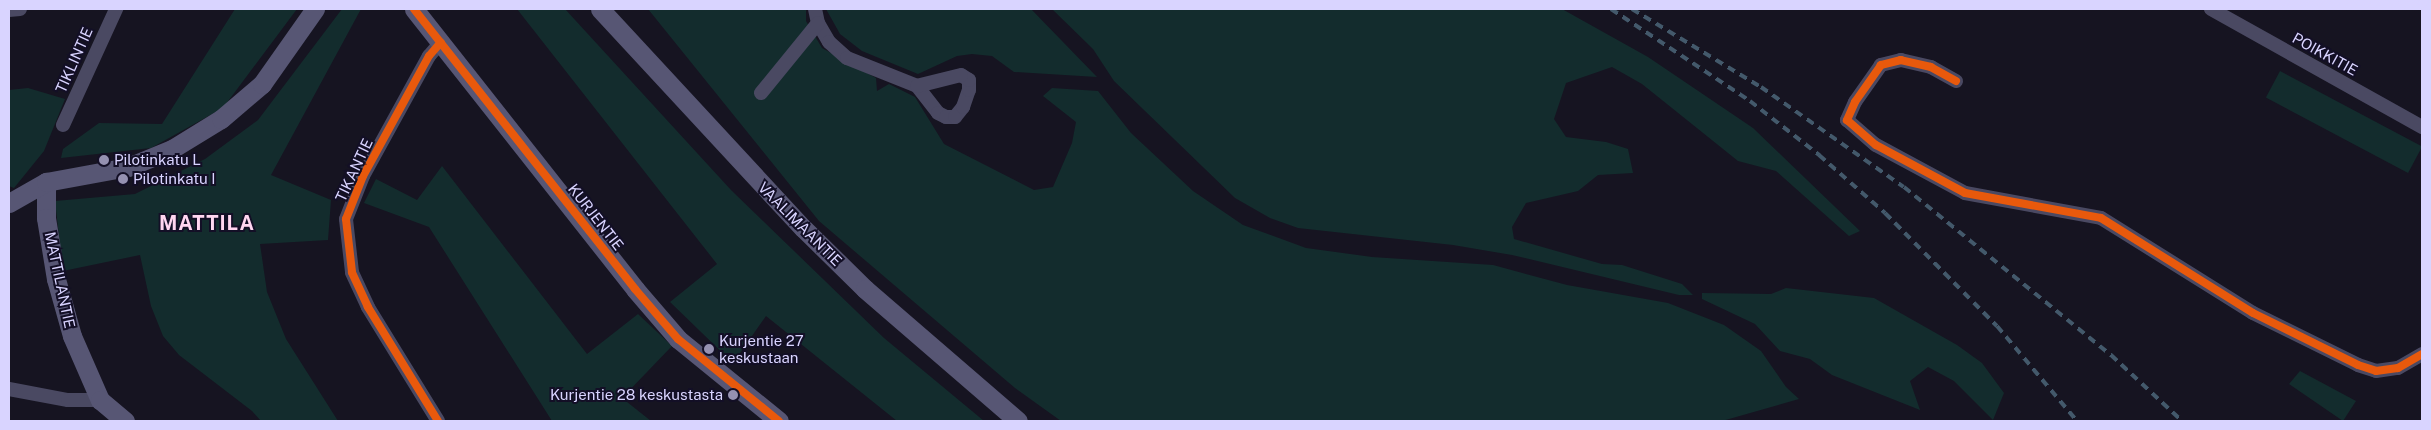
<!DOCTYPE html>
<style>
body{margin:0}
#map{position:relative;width:2431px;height:430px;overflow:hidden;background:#161421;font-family:"Public Sans",sans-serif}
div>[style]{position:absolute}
.green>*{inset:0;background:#132c2d;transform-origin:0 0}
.street>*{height:14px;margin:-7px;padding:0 7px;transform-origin:7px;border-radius:7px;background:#4a4962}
.secondary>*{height:19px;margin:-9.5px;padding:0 9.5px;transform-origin:9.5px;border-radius:9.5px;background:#575674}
.rail>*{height:4px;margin-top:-2px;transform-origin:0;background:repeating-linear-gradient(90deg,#43596b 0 8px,transparent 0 14px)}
.cycleway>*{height:8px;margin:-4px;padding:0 4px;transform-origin:4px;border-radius:4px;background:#e8590c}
.dots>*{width:14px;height:14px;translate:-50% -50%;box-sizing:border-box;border:2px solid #130f26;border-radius:50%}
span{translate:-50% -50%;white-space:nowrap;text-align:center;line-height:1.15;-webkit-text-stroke:4px #130f26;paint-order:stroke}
.street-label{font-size:15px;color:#d9d4ff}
.poi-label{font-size:15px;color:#d9d4ff}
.left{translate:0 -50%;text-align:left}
.right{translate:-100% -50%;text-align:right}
.district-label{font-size:20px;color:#ffd6f0;font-weight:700;letter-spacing:1px}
.frame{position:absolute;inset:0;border:10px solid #d9d4ff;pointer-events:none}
</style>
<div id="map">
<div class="green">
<i style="clip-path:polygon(235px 9px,297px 9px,223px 108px,151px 148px,61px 158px,63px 149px,99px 123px,162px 124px)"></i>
<i style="clip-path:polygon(342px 9px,361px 9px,271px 175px,331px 200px,328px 240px,260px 244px,267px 292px,286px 339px,338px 421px,261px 421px,252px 411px,179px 355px,163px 336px,151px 306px,140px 255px,63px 271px,55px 201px,135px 194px,205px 159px,258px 120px)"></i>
<i style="clip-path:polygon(517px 9px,565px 9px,731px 190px,884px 338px,984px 421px,897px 421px,766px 316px,733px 363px,670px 302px,717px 264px)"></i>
<i style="clip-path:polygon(648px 9px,806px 9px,806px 21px,822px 48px,876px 78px,877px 91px,889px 84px,915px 97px,944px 144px,1034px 190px,1053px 187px,1072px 143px,1076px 122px,1043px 96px,1052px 88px,1098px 91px,1131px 133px,1193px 191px,1243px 225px,1306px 248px,1372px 257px,1493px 265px,1567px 285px,1668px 303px,1724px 325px,1761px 351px,1786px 387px,1799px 399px,1722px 421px,1061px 421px,1015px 388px,819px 221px)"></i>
<i style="clip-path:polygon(826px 9px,1031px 9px,1097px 77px,1014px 72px,992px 56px,972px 54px,957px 56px,918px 74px,862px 51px,840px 34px)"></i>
<i style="clip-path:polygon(1052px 9px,1562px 9px,1648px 57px,1753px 128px,1860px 231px,1849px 236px,1776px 171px,1738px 161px,1642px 84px,1612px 67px,1566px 83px,1554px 119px,1566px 137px,1606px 142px,1628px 149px,1633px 173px,1598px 175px,1578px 191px,1526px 203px,1512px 227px,1514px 239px,1602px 264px,1622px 265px,1682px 284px,1693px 295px,1679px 295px,1512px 255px,1453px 245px,1298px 228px,1270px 218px,1235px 198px,1114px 81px,1093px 49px)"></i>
<i style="left:2280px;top:71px;width:161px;height:30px;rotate:28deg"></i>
<i style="clip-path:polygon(28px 88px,65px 99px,44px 151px,14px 188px,9px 186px,9px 90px)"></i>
<i style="clip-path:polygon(442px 166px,587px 354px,638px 314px,672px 346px,622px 398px,651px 421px,552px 421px,429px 227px,364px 203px,376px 179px,417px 200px)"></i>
<i style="clip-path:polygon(1786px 288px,1874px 298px,1957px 345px,1982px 363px,2004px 393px,1993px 420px,1954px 381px,1928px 367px,1910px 381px,1920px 410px,1832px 375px,1810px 359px,1780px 351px,1755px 324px,1702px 299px,1702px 293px,1771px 294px)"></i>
<i style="clip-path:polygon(2300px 371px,2356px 401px,2343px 421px,2289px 384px)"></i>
</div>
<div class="street">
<i style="left:815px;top:9px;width:14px;rotate:78deg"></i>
<i style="left:818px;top:23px;width:22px;rotate:60deg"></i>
<i style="left:829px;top:42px;width:24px;rotate:42deg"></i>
<i style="left:847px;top:58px;width:75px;rotate:21.8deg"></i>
<i style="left:917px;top:86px;width:34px;rotate:52deg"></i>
<i style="left:938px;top:113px;width:9px;rotate:27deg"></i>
<i style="left:946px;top:117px;width:9px"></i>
<i style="left:955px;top:117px;width:13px;rotate:-51deg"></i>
<i style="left:963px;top:107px;width:18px;rotate:-71deg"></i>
<i style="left:969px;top:90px;width:10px;rotate:-90deg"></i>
<i style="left:969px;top:80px;width:9px;rotate:-148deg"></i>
<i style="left:961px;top:75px;width:45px;rotate:166deg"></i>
<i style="left:2211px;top:9px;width:242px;rotate:29.2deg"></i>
<i style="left:9px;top:10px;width:11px;rotate:-5deg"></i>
<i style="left:1956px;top:81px;width:29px;rotate:-151deg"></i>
<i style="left:1931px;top:67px;width:31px;rotate:-167deg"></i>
<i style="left:1901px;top:60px;width:21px;rotate:166deg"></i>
<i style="left:1881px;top:65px;width:45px;rotate:125.1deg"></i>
<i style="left:1855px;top:102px;width:20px;rotate:114deg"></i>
<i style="left:1847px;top:120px;width:38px;rotate:41deg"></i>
<i style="left:1876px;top:145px;width:101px;rotate:28.3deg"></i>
<i style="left:1965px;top:193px;width:138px;rotate:10.4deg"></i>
<i style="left:2101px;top:218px;width:179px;rotate:32deg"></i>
<i style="left:2253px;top:313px;width:117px;rotate:26.3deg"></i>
<i style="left:2358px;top:365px;width:19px;rotate:18deg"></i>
<i style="left:2376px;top:371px;width:22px;rotate:-8deg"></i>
<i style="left:2398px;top:368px;width:28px;rotate:-30deg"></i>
<i style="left:761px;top:93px;width:90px;rotate:-50.8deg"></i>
<i style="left:63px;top:125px;width:128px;rotate:-65.4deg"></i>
<i style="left:9px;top:389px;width:60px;rotate:10.6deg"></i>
<i style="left:68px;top:400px;width:32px"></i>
<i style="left:438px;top:421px;width:134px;rotate:-121.6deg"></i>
<i style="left:368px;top:307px;width:38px;rotate:-115deg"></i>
<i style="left:352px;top:272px;width:53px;rotate:-96.5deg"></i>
<i style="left:346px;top:219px;width:46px;rotate:-68.4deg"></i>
<i style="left:363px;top:176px;width:137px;rotate:-61.2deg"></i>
<i style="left:429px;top:56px;width:18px;rotate:-49deg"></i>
</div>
<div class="secondary">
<i style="left:414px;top:9px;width:357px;rotate:51.7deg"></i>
<i style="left:635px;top:289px;width:66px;rotate:49.3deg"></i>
<i style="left:678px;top:339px;width:130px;rotate:39.1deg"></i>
<i style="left:600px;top:9px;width:299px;rotate:47.2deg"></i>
<i style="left:803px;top:228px;width:87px;rotate:44.5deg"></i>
<i style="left:865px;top:289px;width:202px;rotate:40.8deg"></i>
<i style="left:46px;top:182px;width:36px;rotate:90deg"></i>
<i style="left:46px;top:218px;width:62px;rotate:80.7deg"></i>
<i style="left:56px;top:279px;width:59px;rotate:74.3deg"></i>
<i style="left:72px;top:336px;width:70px;rotate:66.4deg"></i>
<i style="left:100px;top:400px;width:33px;rotate:40deg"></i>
<i style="left:9px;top:203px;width:43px;rotate:-29.6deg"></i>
<i style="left:46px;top:182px;width:83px;rotate:-10.4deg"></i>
<i style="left:128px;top:167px;width:48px;rotate:-22.2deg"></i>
<i style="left:172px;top:149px;width:57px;rotate:-31.5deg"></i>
<i style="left:221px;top:119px;width:54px;rotate:-40.5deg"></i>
<i style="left:262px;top:84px;width:92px;rotate:-54.8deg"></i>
</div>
<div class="rail">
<i style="left:1611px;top:9px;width:167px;rotate:33.5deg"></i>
<i style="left:1750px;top:101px;width:88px;rotate:38deg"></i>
<i style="left:1819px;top:155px;width:88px;rotate:41.3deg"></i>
<i style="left:1885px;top:213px;width:159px;rotate:45.3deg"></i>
<i style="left:1997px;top:326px;width:124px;rotate:49.9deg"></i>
<i style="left:1632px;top:9px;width:151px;rotate:31.2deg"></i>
<i style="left:1761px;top:87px;width:174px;rotate:35deg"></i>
<i style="left:1904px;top:187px;width:267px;rotate:39.1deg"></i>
<i style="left:2111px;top:355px;width:97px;rotate:42.9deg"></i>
</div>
<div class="cycleway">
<i style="left:414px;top:9px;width:357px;rotate:51.7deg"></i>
<i style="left:635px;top:289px;width:66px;rotate:49.3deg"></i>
<i style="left:678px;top:339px;width:130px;rotate:39.1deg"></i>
<i style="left:1956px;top:81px;width:29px;rotate:-151deg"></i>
<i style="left:1931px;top:67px;width:31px;rotate:-167deg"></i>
<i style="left:1901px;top:60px;width:21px;rotate:166deg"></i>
<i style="left:1881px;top:65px;width:45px;rotate:125.1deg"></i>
<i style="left:1855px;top:102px;width:20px;rotate:114deg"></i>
<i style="left:1847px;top:120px;width:38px;rotate:41deg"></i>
<i style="left:1876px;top:145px;width:101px;rotate:28.3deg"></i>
<i style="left:1965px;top:193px;width:138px;rotate:10.4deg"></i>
<i style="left:2101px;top:218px;width:179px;rotate:32deg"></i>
<i style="left:2253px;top:313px;width:117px;rotate:26.3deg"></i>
<i style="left:2358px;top:365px;width:19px;rotate:18deg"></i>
<i style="left:2376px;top:371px;width:22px;rotate:-8deg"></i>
<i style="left:2398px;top:368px;width:28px;rotate:-30deg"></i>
<i style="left:438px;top:421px;width:134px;rotate:-121.6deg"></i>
<i style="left:368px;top:307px;width:38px;rotate:-115deg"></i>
<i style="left:352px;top:272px;width:53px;rotate:-96.5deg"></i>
<i style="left:346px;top:219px;width:46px;rotate:-68.4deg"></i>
<i style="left:363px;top:176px;width:137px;rotate:-61.2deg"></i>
<i style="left:429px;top:56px;width:18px;rotate:-49deg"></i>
</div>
<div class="dots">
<i style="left:104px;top:160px;background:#9591b1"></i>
<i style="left:123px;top:179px;background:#9591b1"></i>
<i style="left:709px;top:349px;background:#9591b1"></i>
<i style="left:733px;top:395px;background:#9591b1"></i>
</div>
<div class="street-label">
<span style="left:2325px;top:54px;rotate:29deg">POIKKITIE</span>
<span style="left:74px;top:60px;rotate:-66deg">TIKLINTIE</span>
<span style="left:354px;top:170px;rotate:-65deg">TIKANTIE</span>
<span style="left:596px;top:217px;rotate:52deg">KURJENTIE</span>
<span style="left:800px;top:224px;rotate:45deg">VAALIMAANTIE</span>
<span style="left:60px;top:280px;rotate:78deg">MATTILANTIE</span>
</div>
<div class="poi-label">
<span class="left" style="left:114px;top:160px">Pilotinkatu L</span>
<span class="left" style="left:133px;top:179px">Pilotinkatu I</span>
<span class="left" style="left:719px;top:349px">Kurjentie 27<br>keskustaan</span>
<span class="right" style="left:723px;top:395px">Kurjentie 28 keskustasta</span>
</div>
<div class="district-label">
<span style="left:207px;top:223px">MATTILA</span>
</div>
<div class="frame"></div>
</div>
